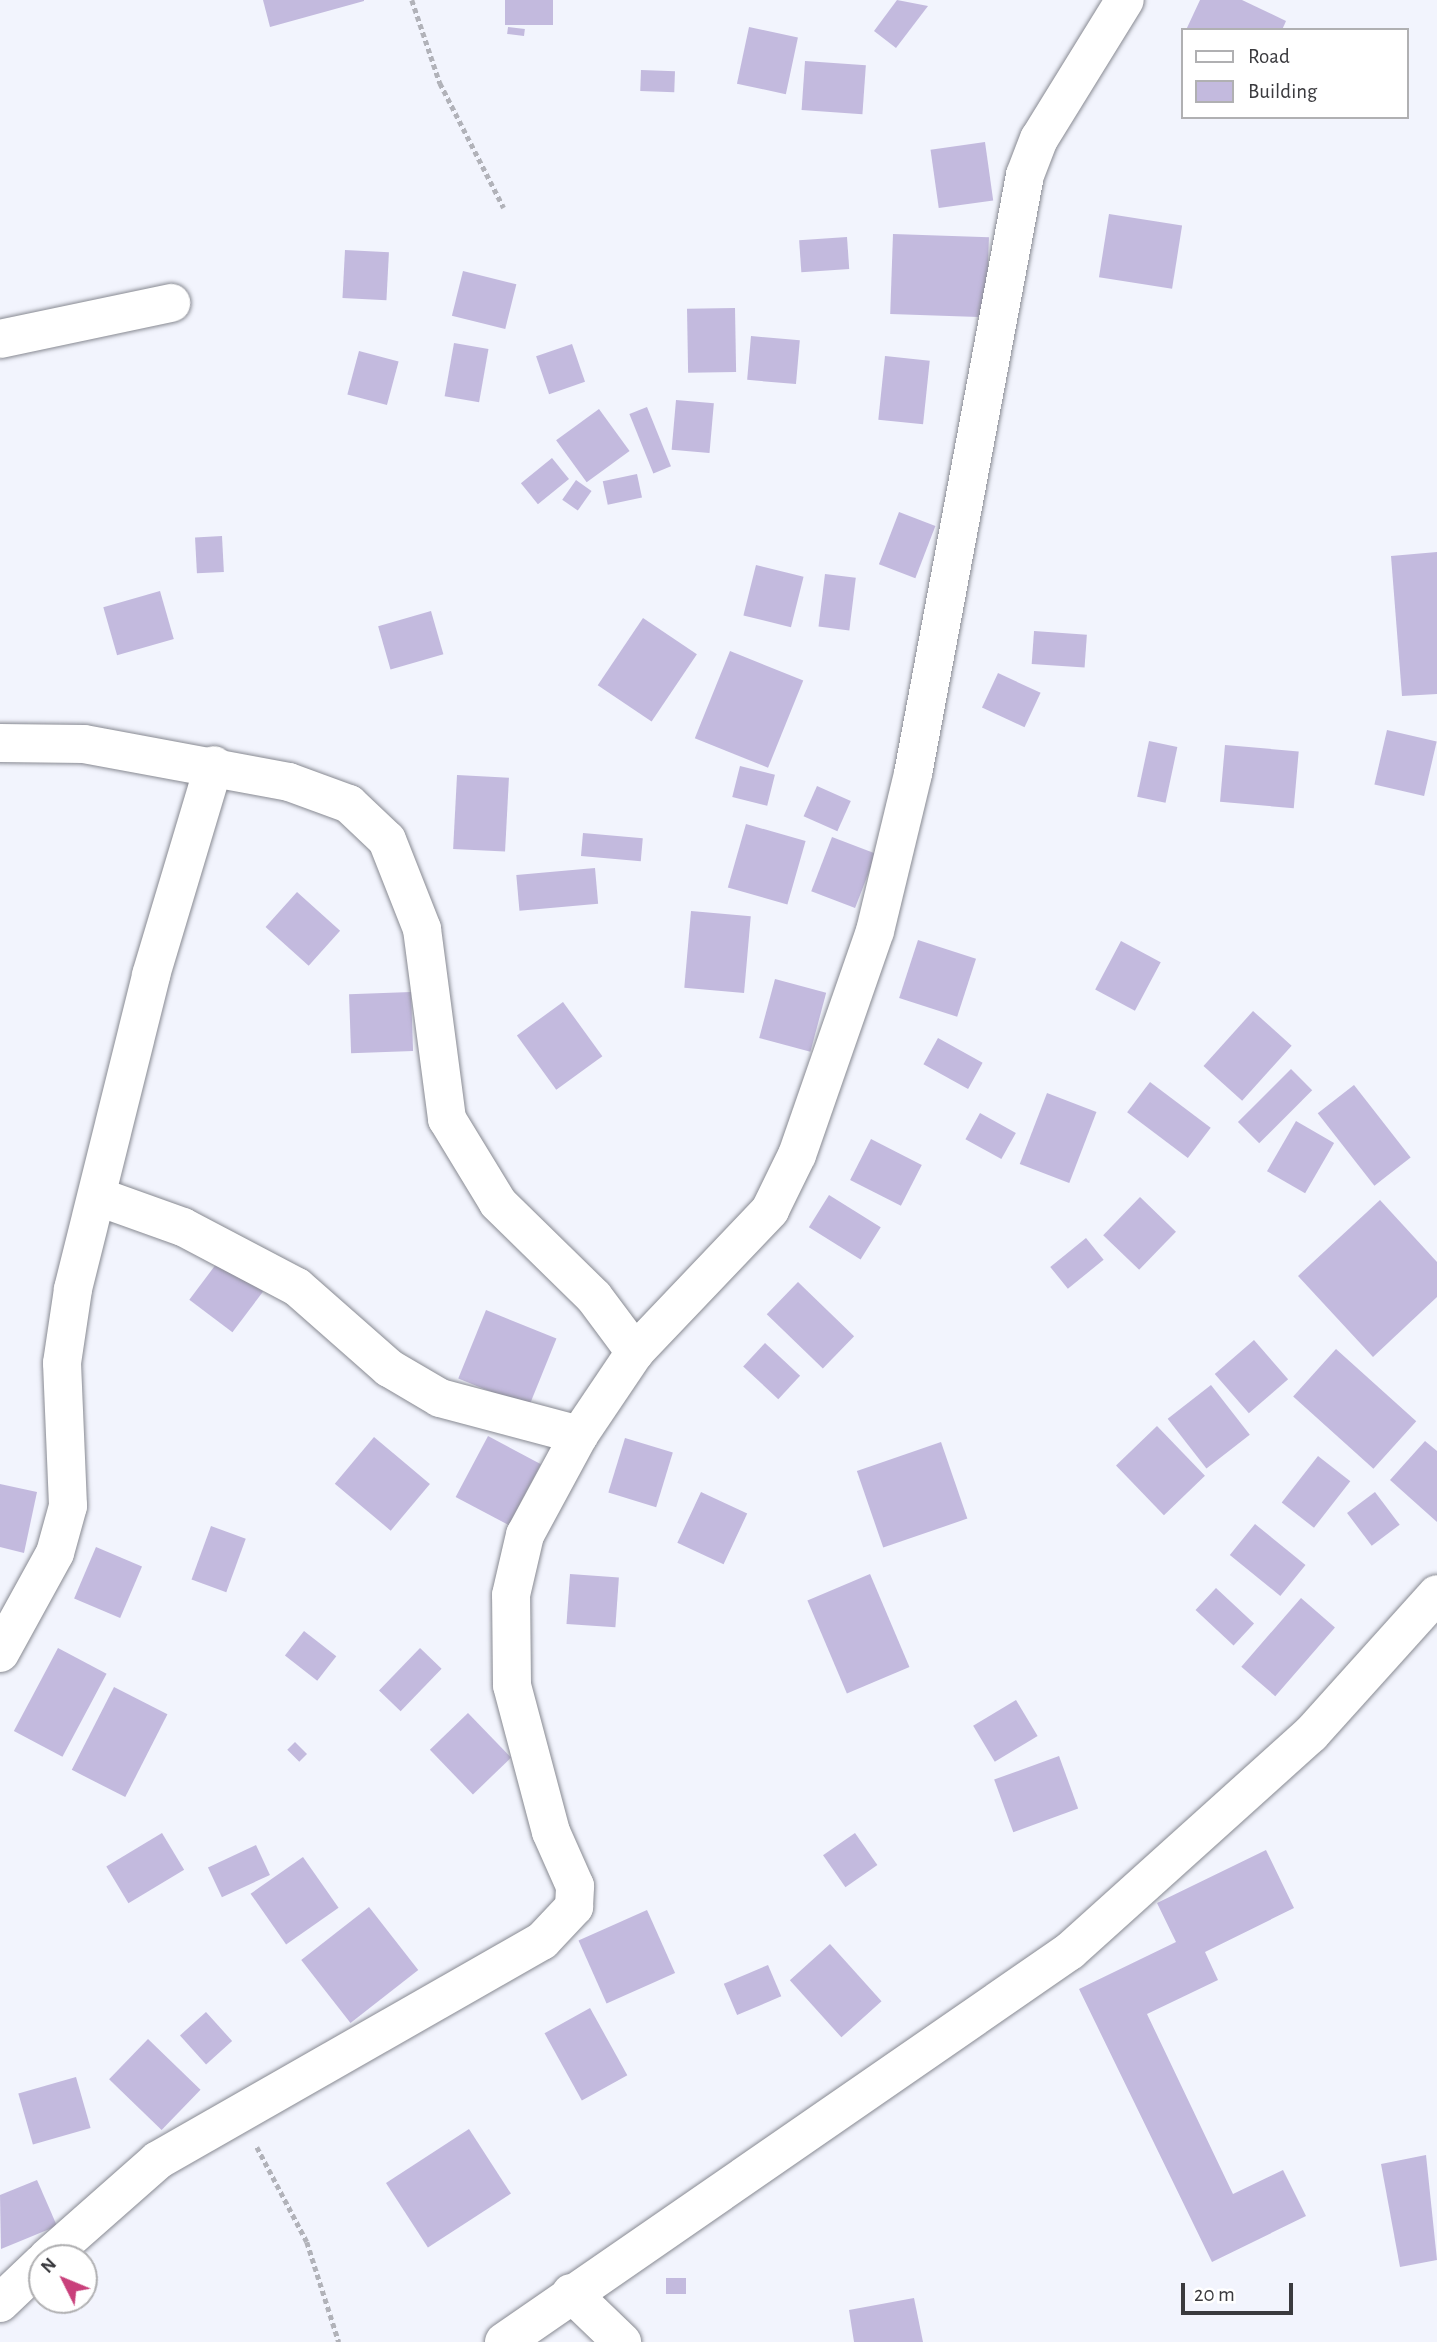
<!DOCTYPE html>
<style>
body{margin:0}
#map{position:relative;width:1437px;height:2342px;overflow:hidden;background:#f2f4fd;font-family:"Alegreya Sans",sans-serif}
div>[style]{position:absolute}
.building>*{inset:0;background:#c3bade;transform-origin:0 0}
.path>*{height:4.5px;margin-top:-2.25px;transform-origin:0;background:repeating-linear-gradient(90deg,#b1b2b9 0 5px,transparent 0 8.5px)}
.roads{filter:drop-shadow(0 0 2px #888a92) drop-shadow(0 0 2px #888a92)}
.minor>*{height:38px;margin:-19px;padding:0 19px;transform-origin:19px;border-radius:19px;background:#fff}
.tertiary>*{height:38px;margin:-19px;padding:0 19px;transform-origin:19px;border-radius:19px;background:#fff}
span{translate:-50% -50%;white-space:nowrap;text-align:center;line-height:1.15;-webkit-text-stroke:7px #fff;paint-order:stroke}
.legend{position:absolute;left:1181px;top:28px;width:228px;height:91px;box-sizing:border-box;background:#fff;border:2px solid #b0b0b2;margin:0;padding:9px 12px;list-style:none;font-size:21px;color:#3a3a3e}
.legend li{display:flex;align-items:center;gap:14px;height:35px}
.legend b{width:35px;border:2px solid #b0b0b2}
.north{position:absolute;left:28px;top:2244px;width:70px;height:70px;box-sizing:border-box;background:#fff;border:2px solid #b0b0b2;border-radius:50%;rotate:313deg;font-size:19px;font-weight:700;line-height:28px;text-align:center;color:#3a3a3e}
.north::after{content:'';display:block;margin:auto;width:24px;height:32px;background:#c9407b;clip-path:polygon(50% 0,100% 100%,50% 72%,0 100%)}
.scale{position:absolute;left:1181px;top:2283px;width:112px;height:32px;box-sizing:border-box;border:4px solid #3a3a3e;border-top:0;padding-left:9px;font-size:21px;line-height:24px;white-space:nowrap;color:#3a3a3e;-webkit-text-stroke:5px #fff;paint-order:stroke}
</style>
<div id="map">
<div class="building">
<i style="clip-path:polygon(263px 0,364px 0,364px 1px,270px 27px)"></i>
<i style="left:505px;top:0;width:48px;height:25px"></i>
<i style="clip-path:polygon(897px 0,928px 6px,896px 48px,874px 31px)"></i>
<i style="clip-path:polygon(1200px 0,1242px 0,1286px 21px,1282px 30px,1186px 30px)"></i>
<i style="left:508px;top:27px;width:17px;height:7px;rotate:7deg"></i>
<i style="left:749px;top:27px;width:50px;height:58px;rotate:12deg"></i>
<i style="left:805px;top:61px;width:61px;height:49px;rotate:4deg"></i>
<i style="left:641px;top:70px;width:34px;height:21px;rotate:2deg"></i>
<i style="left:985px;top:142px;width:59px;height:55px;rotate:82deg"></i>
<i style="left:1109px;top:214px;width:74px;height:64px;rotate:9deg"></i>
<i style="left:893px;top:234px;width:96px;height:80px;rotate:2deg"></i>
<i style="left:847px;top:237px;width:32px;height:48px;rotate:86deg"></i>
<i style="left:345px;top:250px;width:44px;height:48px;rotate:3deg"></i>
<i style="left:463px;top:271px;width:55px;height:46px;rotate:14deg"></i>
<i style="left:735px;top:308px;width:64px;height:48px;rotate:89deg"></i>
<i style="left:751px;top:336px;width:49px;height:44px;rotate:5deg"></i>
<i style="left:454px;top:343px;width:35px;height:54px;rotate:10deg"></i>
<i style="left:572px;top:344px;width:40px;height:38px;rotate:71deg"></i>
<i style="left:359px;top:351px;width:41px;height:45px;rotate:15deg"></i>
<i style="left:885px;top:356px;width:45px;height:64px;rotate:6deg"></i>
<i style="left:676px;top:400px;width:38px;height:50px;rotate:5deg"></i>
<i style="left:647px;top:407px;width:64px;height:19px;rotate:68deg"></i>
<i style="left:599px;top:409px;width:52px;height:53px;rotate:54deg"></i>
<i style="left:552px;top:458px;width:27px;height:40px;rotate:51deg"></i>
<i style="left:637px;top:474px;width:24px;height:35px;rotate:78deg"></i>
<i style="left:576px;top:480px;width:19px;height:24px;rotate:35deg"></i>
<i style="left:899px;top:512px;width:39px;height:56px;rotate:21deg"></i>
<i style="left:222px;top:536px;width:36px;height:27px;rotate:87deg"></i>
<i style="clip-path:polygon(1437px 552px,1437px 694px,1402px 696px,1391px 556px)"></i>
<i style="left:756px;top:565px;width:49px;height:52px;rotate:14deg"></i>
<i style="left:825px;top:574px;width:31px;height:53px;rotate:7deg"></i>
<i style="left:160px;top:591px;width:50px;height:59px;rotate:74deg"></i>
<i style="left:431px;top:611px;width:45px;height:55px;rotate:74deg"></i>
<i style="left:643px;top:618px;width:65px;height:81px;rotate:34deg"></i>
<i style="left:1034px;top:631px;width:53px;height:33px;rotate:4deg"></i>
<i style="left:730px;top:651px;width:79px;height:94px;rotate:22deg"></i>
<i style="left:998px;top:673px;width:47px;height:38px;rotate:25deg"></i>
<i style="left:1387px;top:730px;width:51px;height:56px;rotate:13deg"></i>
<i style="left:1149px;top:741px;width:29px;height:57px;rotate:12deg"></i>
<i style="left:1225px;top:745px;width:74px;height:57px;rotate:5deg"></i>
<i style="left:740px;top:766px;width:36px;height:32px;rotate:14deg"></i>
<i style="left:457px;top:775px;width:52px;height:74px;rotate:3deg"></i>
<i style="left:817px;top:786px;width:37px;height:33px;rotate:24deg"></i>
<i style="left:746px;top:824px;width:62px;height:66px;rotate:16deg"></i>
<i style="left:583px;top:833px;width:60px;height:23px;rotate:5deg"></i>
<i style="left:832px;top:837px;width:47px;height:58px;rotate:21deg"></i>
<i style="left:595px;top:868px;width:36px;height:79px;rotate:85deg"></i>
<i style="left:297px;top:892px;width:58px;height:47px;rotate:42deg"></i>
<i style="left:691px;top:911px;width:60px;height:77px;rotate:5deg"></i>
<i style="left:918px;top:940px;width:61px;height:61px;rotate:18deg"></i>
<i style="left:1121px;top:941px;width:45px;height:55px;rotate:28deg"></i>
<i style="left:775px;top:979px;width:53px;height:61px;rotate:15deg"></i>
<i style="left:411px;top:992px;width:59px;height:62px;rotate:88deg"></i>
<i style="left:563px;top:1002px;width:67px;height:57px;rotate:54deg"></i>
<i style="left:1253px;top:1011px;width:52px;height:74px;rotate:42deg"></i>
<i style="left:938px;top:1038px;width:51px;height:30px;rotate:29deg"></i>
<i style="left:1291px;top:1069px;width:30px;height:75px;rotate:45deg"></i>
<i style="left:1150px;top:1082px;width:76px;height:38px;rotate:37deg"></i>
<i style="left:1354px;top:1085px;width:92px;height:46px;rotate:52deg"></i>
<i style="left:1047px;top:1093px;width:53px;height:76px;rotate:21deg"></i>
<i style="left:980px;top:1113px;width:41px;height:30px;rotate:29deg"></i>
<i style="left:1296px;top:1121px;width:44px;height:58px;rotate:30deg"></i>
<i style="left:871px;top:1139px;width:57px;height:46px;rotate:27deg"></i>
<i style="left:829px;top:1195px;width:61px;height:38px;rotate:32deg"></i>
<i style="left:1140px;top:1197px;width:50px;height:53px;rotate:44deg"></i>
<i style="clip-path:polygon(1380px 1200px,1437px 1262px,1437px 1297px,1373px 1357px,1298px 1276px)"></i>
<i style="left:1086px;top:1238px;width:28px;height:46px;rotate:51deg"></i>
<i style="left:220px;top:1259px;width:54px;height:51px;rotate:37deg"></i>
<i style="left:798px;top:1282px;width:78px;height:45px;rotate:44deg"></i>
<i style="left:486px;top:1310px;width:76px;height:74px;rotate:22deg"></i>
<i style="left:1254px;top:1340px;width:52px;height:52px;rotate:49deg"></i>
<i style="left:765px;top:1343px;width:48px;height:32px;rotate:43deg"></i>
<i style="left:1336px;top:1349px;width:108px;height:64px;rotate:42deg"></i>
<i style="left:1211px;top:1385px;width:63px;height:55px;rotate:52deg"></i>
<i style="left:1157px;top:1426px;width:69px;height:57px;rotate:46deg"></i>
<i style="left:488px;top:1436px;width:60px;height:69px;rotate:28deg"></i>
<i style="left:374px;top:1437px;width:73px;height:61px;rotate:40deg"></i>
<i style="left:625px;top:1438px;width:50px;height:57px;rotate:17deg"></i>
<i style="clip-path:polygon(1425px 1441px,1437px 1451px,1437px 1522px,1390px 1480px)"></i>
<i style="left:941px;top:1442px;width:81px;height:89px;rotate:71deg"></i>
<i style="left:1318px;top:1456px;width:41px;height:59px;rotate:38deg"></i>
<i style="clip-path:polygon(0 1484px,37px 1492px,24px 1553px,0 1547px)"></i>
<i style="left:701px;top:1492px;width:51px;height:56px;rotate:25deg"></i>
<i style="left:1375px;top:1492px;width:41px;height:35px;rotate:53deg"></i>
<i style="left:1255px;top:1524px;width:65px;height:40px;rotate:39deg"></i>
<i style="left:211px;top:1526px;width:37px;height:57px;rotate:20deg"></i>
<i style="left:96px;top:1547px;width:50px;height:56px;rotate:23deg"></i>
<i style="left:570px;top:1574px;width:49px;height:50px;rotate:4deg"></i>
<i style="left:870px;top:1574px;width:101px;height:68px;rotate:67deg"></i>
<i style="left:1216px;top:1588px;width:52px;height:30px;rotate:43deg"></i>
<i style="left:1301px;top:1598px;width:45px;height:91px;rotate:41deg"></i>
<i style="left:304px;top:1631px;width:41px;height:31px;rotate:38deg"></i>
<i style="left:58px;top:1648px;width:55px;height:94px;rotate:28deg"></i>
<i style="left:420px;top:1648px;width:30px;height:59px;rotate:44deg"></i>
<i style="left:114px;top:1687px;width:60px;height:93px;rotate:27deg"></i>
<i style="left:1016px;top:1700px;width:42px;height:50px;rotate:59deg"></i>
<i style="left:468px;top:1713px;width:62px;height:53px;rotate:46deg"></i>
<i style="left:295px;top:1742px;width:17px;height:11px;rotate:45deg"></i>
<i style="left:1059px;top:1756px;width:56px;height:69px;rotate:70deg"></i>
<i style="left:162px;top:1833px;width:43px;height:65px;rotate:59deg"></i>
<i style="left:855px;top:1833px;width:39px;height:39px;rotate:55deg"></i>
<i style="left:256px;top:1845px;width:33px;height:53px;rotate:65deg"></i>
<i style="clip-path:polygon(1266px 1850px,1294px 1908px,1205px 1952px,1218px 1980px,1147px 2014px,1233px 2194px,1283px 2170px,1306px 2216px,1212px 2262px,1079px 1989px,1176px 1942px,1157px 1903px)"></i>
<i style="left:303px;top:1857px;width:62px;height:64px;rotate:55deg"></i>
<i style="left:369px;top:1907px;width:80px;height:86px;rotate:52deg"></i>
<i style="left:647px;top:1910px;width:69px;height:75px;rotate:66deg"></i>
<i style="left:830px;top:1944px;width:77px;height:54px;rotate:48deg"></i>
<i style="left:768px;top:1965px;width:34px;height:48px;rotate:67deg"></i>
<i style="left:590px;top:2008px;width:77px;height:52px;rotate:61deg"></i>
<i style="left:206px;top:2012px;width:39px;height:35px;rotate:48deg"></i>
<i style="left:148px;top:2039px;width:73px;height:56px;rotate:44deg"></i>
<i style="left:76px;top:2077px;width:53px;height:60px;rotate:74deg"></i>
<i style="left:469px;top:2129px;width:77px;height:99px;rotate:57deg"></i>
<i style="clip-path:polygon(1426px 2155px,1437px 2260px,1400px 2267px,1381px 2164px)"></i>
<i style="clip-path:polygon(37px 2180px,57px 2226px,1px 2249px,0 2195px)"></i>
<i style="left:666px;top:2278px;width:20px;height:16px"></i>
<i style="clip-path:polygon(914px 2298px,923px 2342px,854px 2342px,849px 2310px)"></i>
</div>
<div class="path">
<i style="left:412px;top:0;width:88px;rotate:71.4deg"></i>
<i style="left:440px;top:83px;width:140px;rotate:62.9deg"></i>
<i style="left:257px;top:2147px;width:107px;rotate:62.2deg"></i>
<i style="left:307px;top:2242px;width:105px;rotate:72.3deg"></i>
</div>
<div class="roads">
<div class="minor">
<i style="left:0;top:339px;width:175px;rotate:-11.9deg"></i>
<i style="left:0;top:743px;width:84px;rotate:0.7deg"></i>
<i style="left:84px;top:744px;width:208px;rotate:10.5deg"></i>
<i style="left:289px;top:782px;width:64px;rotate:20.1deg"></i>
<i style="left:349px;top:804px;width:52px;rotate:43.5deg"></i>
<i style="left:387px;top:840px;width:96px;rotate:68.5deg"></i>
<i style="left:422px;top:929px;width:192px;rotate:82.5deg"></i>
<i style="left:447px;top:1119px;width:98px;rotate:58.7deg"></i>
<i style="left:498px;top:1203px;width:134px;rotate:44.4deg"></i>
<i style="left:594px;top:1297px;width:69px;rotate:53.3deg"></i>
<i style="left:99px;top:1197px;width:89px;rotate:19.7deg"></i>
<i style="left:183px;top:1227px;width:129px;rotate:27.8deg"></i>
<i style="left:297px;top:1287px;width:123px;rotate:41.4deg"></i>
<i style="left:389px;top:1368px;width:59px;rotate:30.5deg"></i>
<i style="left:440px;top:1398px;width:144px;rotate:14.9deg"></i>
<i style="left:0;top:1653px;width:114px;rotate:-61.2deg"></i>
<i style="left:55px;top:1553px;width:49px;rotate:-74.5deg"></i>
<i style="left:68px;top:1506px;width:143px;rotate:-92.4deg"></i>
<i style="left:62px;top:1363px;width:75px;rotate:-81.5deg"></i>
<i style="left:73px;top:1289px;width:324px;rotate:-76deg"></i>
<i style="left:151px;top:975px;width:219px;rotate:-73.3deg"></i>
<i style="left:47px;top:2258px;width:148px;rotate:-41.4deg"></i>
<i style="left:158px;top:2160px;width:442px;rotate:-29.7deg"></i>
<i style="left:542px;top:1941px;width:47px;rotate:-46.7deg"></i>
<i style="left:574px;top:1907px;width:21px;rotate:-87deg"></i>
<i style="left:575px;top:1886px;width:59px;rotate:-114deg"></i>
<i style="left:551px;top:1832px;width:152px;rotate:-104.9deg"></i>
<i style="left:512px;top:1685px;width:90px;rotate:-90.6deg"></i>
<i style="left:511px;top:1595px;width:62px;rotate:-76.9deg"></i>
<i style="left:525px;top:1535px;width:114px;rotate:-61.6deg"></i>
<i style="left:579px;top:1435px;width:100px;rotate:-56deg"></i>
<i style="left:635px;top:1352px;width:196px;rotate:-46.4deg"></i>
<i style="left:770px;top:1210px;width:61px;rotate:-63.9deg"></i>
<i style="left:797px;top:1155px;width:237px;rotate:-70.8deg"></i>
<i style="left:875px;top:931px;width:162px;rotate:-76.4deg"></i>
<i style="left:913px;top:774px;width:609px;rotate:-79.41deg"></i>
<i style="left:1025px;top:175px;width:39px;rotate:-69deg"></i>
<i style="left:1039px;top:139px;width:163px;rotate:-58.3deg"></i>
<i style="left:571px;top:2293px;width:71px;rotate:43.9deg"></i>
<i style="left:0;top:2303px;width:58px;rotate:-43.6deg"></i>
</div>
<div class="tertiary">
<i style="left:504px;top:2342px;width:688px;rotate:-34.64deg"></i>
<i style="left:1070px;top:1951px;width:324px;rotate:-42deg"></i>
<i style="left:1311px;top:1734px;width:188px;rotate:-48deg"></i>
</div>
</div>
<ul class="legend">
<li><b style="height:9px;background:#fff"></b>Road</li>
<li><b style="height:19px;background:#c3bade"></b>Building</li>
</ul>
<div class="north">N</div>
<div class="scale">20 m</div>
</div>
